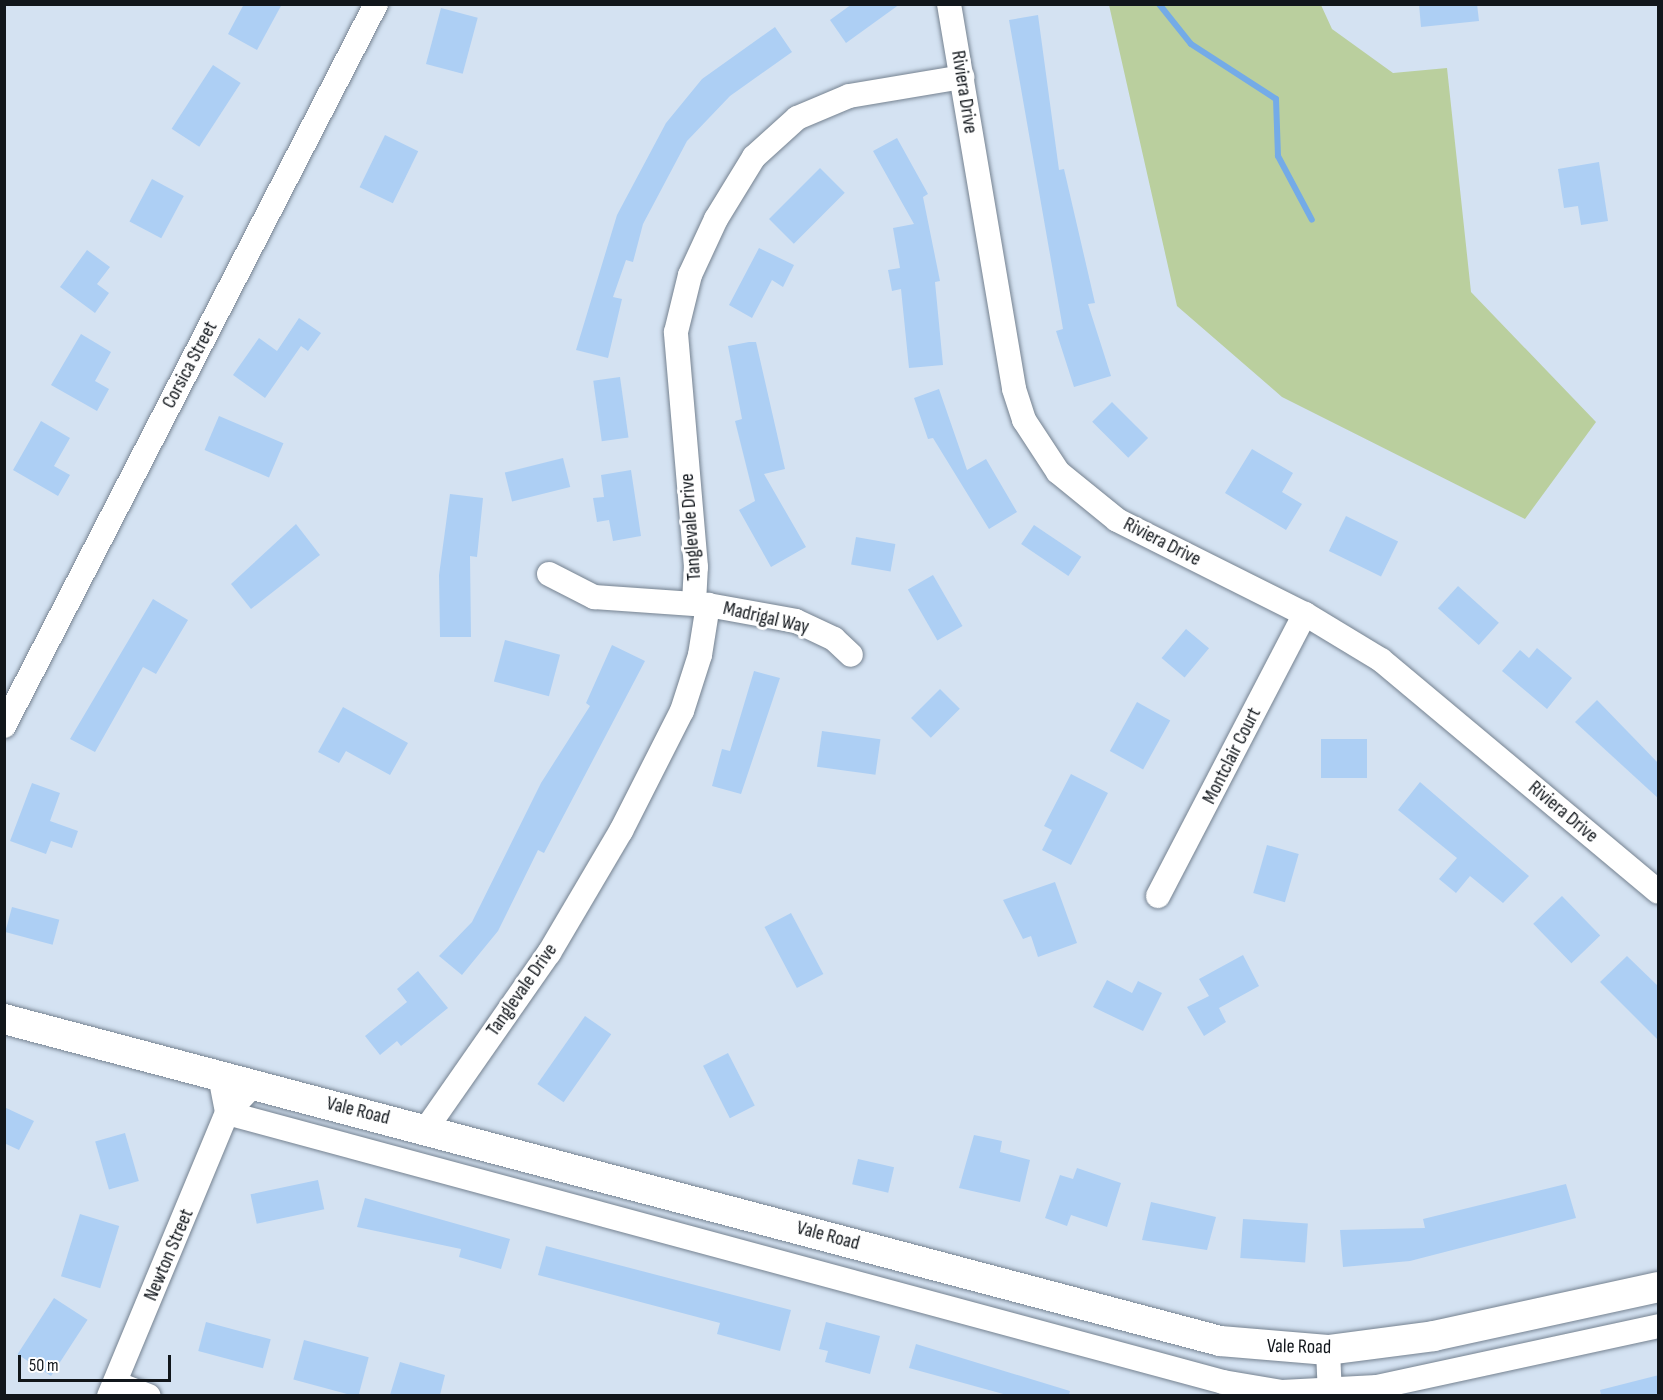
<!DOCTYPE html>
<style>
body{margin:0}
#map{position:relative;width:1663px;height:1400px;overflow:hidden;background:#d4e2f2;font-family:"Sofia Sans Condensed",sans-serif}
div>[style]{position:absolute}
.green>*{inset:0;background:#bacf9e}
.stream>*{height:6px;margin:-3px;padding:0 3px;transform-origin:3px;border-radius:3px;background:#74abe7}
.building>*{inset:0;background:#adcff4;transform-origin:0 0}
.roads{filter:drop-shadow(0 0 2px #758290) drop-shadow(0 0 2px #758290)}
.minor>*{height:24px;margin:-12px;padding:0 12px;transform-origin:12px;border-radius:12px;background:#fff}
.major>*{height:30px;margin:-15px;padding:0 15px;transform-origin:15px;border-radius:15px;background:#fff}
span{translate:-50% -50%;white-space:nowrap;text-align:center;line-height:1.15;-webkit-text-stroke:6px #fff;paint-order:stroke}
.street-label{font-size:20px;color:#11161b}
.frame{position:absolute;inset:0;border:6px solid #11161b;pointer-events:none}
.scale{position:absolute;left:18px;top:1355px;width:153px;height:27px;box-sizing:border-box;border:3px solid #11161b;border-top:0;padding-left:8px;font-size:18px;line-height:21px;white-space:nowrap;color:#11161b;-webkit-text-stroke:4px #fff;paint-order:stroke}
</style>
<div id="map">
<div class="green">
<i style="clip-path:polygon(1109px 5px,1321px 5px,1332px 29px,1393px 73px,1447px 68px,1471px 292px,1596px 422px,1525px 519px,1282px 397px,1177px 306px)"></i>
</div>
<div class="stream">
<i style="left:1159px;top:4px;width:51px;rotate:51.3deg"></i>
<i style="left:1191px;top:44px;width:101px;rotate:32.9deg"></i>
<i style="left:1276px;top:99px;width:57px;rotate:88deg"></i>
<i style="left:1278px;top:156px;width:72px;rotate:62deg"></i>
</div>
<div class="building">
<i style="clip-path:polygon(244px 4px,282px 4px,257px 50px,228px 34px)"></i>
<i style="clip-path:polygon(852px 4px,900px 4px,846px 43px,830px 20px)"></i>
<i style="clip-path:polygon(1419px 4px,1477px 4px,1479px 21px,1421px 27px)"></i>
<i style="left:441px;top:8px;width:38px;height:58px;rotate:15deg"></i>
<i style="clip-path:polygon(1038px 15px,1059px 170px,1064px 169px,1095px 303px,1088px 304px,1111px 376px,1074px 387px,1056px 331px,1063px 329px,1009px 20px)"></i>
<i style="clip-path:polygon(775px 27px,792px 52px,730px 96px,687px 141px,643px 224px,633px 262px,626px 260px,613px 297px,622px 299px,608px 358px,576px 350px,617px 215px,666px 123px,702px 79px)"></i>
<i style="left:213px;top:65px;width:33px;height:76px;rotate:33deg"></i>
<i style="left:385px;top:135px;width:37px;height:58px;rotate:26deg"></i>
<i style="clip-path:polygon(897px 138px,928px 194px,923px 197px,940px 281px,935px 282px,943px 365px,909px 368px,901px 289px,892px 291px,888px 270px,900px 268px,893px 228px,914px 224px,873px 151px)"></i>
<i style="clip-path:polygon(1599px 162px,1608px 221px,1581px 225px,1578px 206px,1564px 208px,1558px 169px)"></i>
<i style="left:820px;top:168px;width:35px;height:72px;rotate:45deg"></i>
<i style="left:152px;top:179px;width:36px;height:48px;rotate:28deg"></i>
<i style="clip-path:polygon(759px 248px,794px 265px,783px 287px,772px 280px,752px 318px,729px 305px)"></i>
<i style="clip-path:polygon(87px 250px,110px 267px,97px 284px,109px 293px,95px 313px,60px 287px)"></i>
<i style="clip-path:polygon(299px 318px,321px 333px,308px 351px,301px 346px,265px 398px,233px 375px,259px 338px,277px 351px)"></i>
<i style="clip-path:polygon(81px 334px,111px 352px,95px 381px,109px 389px,97px 411px,51px 385px)"></i>
<i style="clip-path:polygon(749px 342px,756px 342px,785px 469px,764px 474px,806px 547px,771px 567px,739px 510px,755px 501px,735px 421px,742px 419px,728px 346px)"></i>
<i style="left:620px;top:377px;width:61px;height:27px;rotate:82deg"></i>
<i style="clip-path:polygon(939px 389px,967px 470px,986px 459px,1017px 512px,989px 529px,933px 438px,928px 439px,914px 398px)"></i>
<i style="left:1112px;top:402px;width:51px;height:28px;rotate:45deg"></i>
<i style="left:219px;top:416px;width:70px;height:37px;rotate:23deg"></i>
<i style="clip-path:polygon(41px 421px,70px 438px,54px 466px,70px 475px,58px 496px,13px 470px)"></i>
<i style="clip-path:polygon(1252px 449px,1293px 473px,1282px 492px,1302px 504px,1286px 530px,1225px 493px)"></i>
<i style="left:563px;top:458px;width:30px;height:60px;rotate:76deg"></i>
<i style="clip-path:polygon(631px 470px,641px 536px,613px 541px,609px 520px,597px 522px,593px 498px,604px 497px,601px 475px)"></i>
<i style="clip-path:polygon(450px 494px,483px 498px,477px 557px,470px 556px,471px 637px,440px 637px,439px 575px)"></i>
<i style="left:1346px;top:516px;width:58px;height:39px;rotate:26deg"></i>
<i style="clip-path:polygon(296px 524px,320px 555px,251px 609px,231px 584px)"></i>
<i style="left:1034px;top:525px;width:57px;height:23px;rotate:34deg"></i>
<i style="left:856px;top:537px;width:40px;height:28px;rotate:10deg"></i>
<i style="left:933px;top:575px;width:59px;height:29px;rotate:60deg"></i>
<i style="left:1458px;top:586px;width:55px;height:30px;rotate:42deg"></i>
<i style="clip-path:polygon(153px 599px,188px 620px,156px 674px,143px 667px,95px 752px,70px 739px)"></i>
<i style="left:1186px;top:629px;width:30px;height:38px;rotate:40deg"></i>
<i style="left:505px;top:640px;width:57px;height:43px;rotate:15deg"></i>
<i style="clip-path:polygon(612px 645px,645px 661px,544px 853px,538px 850px,498px 931px,462px 975px,439px 956px,472px 922px,541px 783px,590px 706px,586px 703px)"></i>
<i style="clip-path:polygon(1537px 648px,1572px 678px,1547px 709px,1502px 671px,1520px 650px,1529px 658px)"></i>
<i style="clip-path:polygon(754px 671px,780px 678px,741px 794px,712px 786px,722px 749px,730px 751px)"></i>
<i style="left:940px;top:689px;width:28px;height:41px;rotate:45deg"></i>
<i style="clip-path:polygon(1597px 700px,1659px 764px,1659px 799px,1575px 722px)"></i>
<i style="left:1137px;top:702px;width:38px;height:56px;rotate:29deg"></i>
<i style="clip-path:polygon(343px 707px,408px 743px,390px 775px,346px 751px,339px 763px,318px 752px)"></i>
<i style="left:822px;top:731px;width:59px;height:36px;rotate:8deg"></i>
<i style="left:1321px;top:739px;width:46px;height:39px"></i>
<i style="clip-path:polygon(1071px 774px,1108px 793px,1071px 865px,1042px 850px,1052px 830px,1044px 826px)"></i>
<i style="clip-path:polygon(1420px 782px,1529px 876px,1503px 903px,1470px 876px,1456px 893px,1439px 879px,1457px 858px,1398px 810px)"></i>
<i style="clip-path:polygon(32px 783px,60px 793px,50px 821px,78px 831px,72px 848px,51px 841px,46px 854px,10px 841px)"></i>
<i style="left:1267px;top:845px;width:33px;height:50px;rotate:16deg"></i>
<i style="clip-path:polygon(1055px 882px,1077px 943px,1038px 957px,1031px 936px,1023px 939px,1003px 900px)"></i>
<i style="left:1562px;top:896px;width:55px;height:40px;rotate:46deg"></i>
<i style="left:12px;top:907px;width:49px;height:26px;rotate:15deg"></i>
<i style="left:791px;top:913px;width:69px;height:30px;rotate:62deg"></i>
<i style="clip-path:polygon(1243px 955px,1259px 986px,1219px 1008px,1226px 1022px,1204px 1036px,1187px 1007px,1209px 996px,1199px 979px)"></i>
<i style="clip-path:polygon(1627px 956px,1659px 987px,1659px 1041px,1600px 982px)"></i>
<i style="clip-path:polygon(418px 971px,448px 1008px,401px 1046px,397px 1041px,380px 1055px,365px 1036px,407px 1002px,397px 989px)"></i>
<i style="clip-path:polygon(1107px 980px,1132px 993px,1138px 981px,1162px 993px,1143px 1031px,1093px 1007px)"></i>
<i style="left:585px;top:1016px;width:32px;height:83px;rotate:35deg"></i>
<i style="left:728px;top:1053px;width:59px;height:28px;rotate:63deg"></i>
<i style="clip-path:polygon(4px 1107px,34px 1121px,19px 1150px,4px 1143px)"></i>
<i style="left:125px;top:1133px;width:50px;height:31px;rotate:74deg"></i>
<i style="clip-path:polygon(974px 1135px,1002px 1141px,1000px 1152px,1030px 1160px,1020px 1202px,959px 1188px)"></i>
<i style="left:858px;top:1159px;width:37px;height:26px;rotate:13deg"></i>
<i style="clip-path:polygon(1077px 1168px,1121px 1183px,1107px 1227px,1071px 1215px,1067px 1226px,1045px 1218px,1060px 1175px,1073px 1179px)"></i>
<i style="left:318px;top:1180px;width:30px;height:69px;rotate:78deg"></i>
<i style="clip-path:polygon(1566px 1184px,1576px 1218px,1410px 1261px,1343px 1267px,1340px 1230px,1425px 1228px,1423px 1219px)"></i>
<i style="clip-path:polygon(365px 1198px,510px 1239px,501px 1269px,459px 1257px,461px 1249px,357px 1227px)"></i>
<i style="clip-path:polygon(1151px 1202px,1216px 1217px,1207px 1250px,1142px 1240px)"></i>
<i style="left:80px;top:1214px;width:41px;height:65px;rotate:17deg"></i>
<i style="left:1243px;top:1219px;width:65px;height:39px;rotate:4deg"></i>
<i style="clip-path:polygon(546px 1246px,791px 1310px,780px 1351px,717px 1334px,720px 1323px,538px 1275px)"></i>
<i style="left:54px;top:1298px;width:40px;height:67px;rotate:33deg"></i>
<i style="left:206px;top:1322px;width:67px;height:30px;rotate:15deg"></i>
<i style="clip-path:polygon(826px 1322px,880px 1336px,870px 1374px,825px 1362px,828px 1351px,819px 1349px)"></i>
<i style="left:304px;top:1340px;width:67px;height:41px;rotate:15deg"></i>
<i style="clip-path:polygon(916px 1344px,1070px 1391px,1069px 1395px,1007px 1395px,909px 1368px)"></i>
<i style="clip-path:polygon(400px 1362px,445px 1375px,440px 1395px,390px 1395px)"></i>
<i style="clip-path:polygon(1659px 1375px,1659px 1395px,1601px 1395px,1600px 1390px)"></i>
</div>
<div class="roads">
<div class="minor">
<i style="left:949px;top:4px;width:390px;rotate:80.4deg"></i>
<i style="left:1014px;top:389px;width:33px;rotate:72deg"></i>
<i style="left:1024px;top:420px;width:62px;rotate:56.8deg"></i>
<i style="left:1058px;top:472px;width:76px;rotate:39.1deg"></i>
<i style="left:1117px;top:520px;width:210px;rotate:26.6deg"></i>
<i style="left:1305px;top:614px;width:89px;rotate:31.2deg"></i>
<i style="left:1381px;top:660px;width:361px;rotate:39.9deg"></i>
<i style="left:549px;top:574px;width:51px;rotate:27.1deg"></i>
<i style="left:594px;top:597px;width:114px;rotate:4deg"></i>
<i style="left:708px;top:605px;width:89px;rotate:10.3deg"></i>
<i style="left:796px;top:621px;width:42px;rotate:25.3deg"></i>
<i style="left:834px;top:639px;width:23px;rotate:43deg"></i>
<i style="left:694px;top:603px;width:36px;rotate:-87deg"></i>
<i style="left:696px;top:567px;width:236px;rotate:-94.9deg"></i>
<i style="left:676px;top:332px;width:59px;rotate:-76.2deg"></i>
<i style="left:690px;top:275px;width:62px;rotate:-65.1deg"></i>
<i style="left:716px;top:219px;width:73px;rotate:-58.5deg"></i>
<i style="left:754px;top:157px;width:58px;rotate:-42.2deg"></i>
<i style="left:797px;top:118px;width:56px;rotate:-22.9deg"></i>
<i style="left:849px;top:96px;width:115px;rotate:-9.5deg"></i>
<i style="left:4px;top:726px;width:812px;rotate:-62.74deg"></i>
<i style="left:1158px;top:896px;width:318px;rotate:-62.5deg"></i>
<i style="left:220px;top:1076px;width:38px;rotate:79deg"></i>
<i style="left:227px;top:1113px;width:40px;rotate:-47deg"></i>
<i style="left:426px;top:1129px;width:215px;rotate:-55.1deg"></i>
<i style="left:549px;top:953px;width:142px;rotate:-59.5deg"></i>
<i style="left:621px;top:831px;width:135px;rotate:-63.1deg"></i>
<i style="left:682px;top:711px;width:59px;rotate:-72.2deg"></i>
<i style="left:700px;top:655px;width:51px;rotate:-80.9deg"></i>
<i style="left:1328px;top:1350px;width:46px;rotate:87.5deg"></i>
<i style="left:115px;top:1383px;width:36px;rotate:21deg"></i>
<i style="left:109px;top:1396px;width:307px;rotate:-67.4deg"></i>
<i style="left:227px;top:1113px;width:1032px;rotate:15.11deg"></i>
<i style="left:1223px;top:1382px;width:60px;rotate:9.6deg"></i>
<i style="left:1282px;top:1392px;width:95px;rotate:-3deg"></i>
<i style="left:1377px;top:1387px;width:288px;rotate:-12.2deg"></i>
</div>
<div class="major">
<i style="left:4px;top:1019px;width:1258px;rotate:14.83deg"></i>
<i style="left:1220px;top:1341px;width:108px;rotate:4.8deg"></i>
<i style="left:1328px;top:1350px;width:107px;rotate:-7.5deg"></i>
<i style="left:1434px;top:1336px;width:229px;rotate:-12.3deg"></i>
</div>
</div>
<div class="street-label">
<span style="left:964px;top:92px;rotate:81deg">Riviera Drive</span>
<span style="left:190px;top:365px;rotate:-62deg">Corsica Street</span>
<span style="left:691px;top:527px;rotate:-94deg">Tanglevale Drive</span>
<span style="left:1162px;top:542px;rotate:27deg">Riviera Drive</span>
<span style="left:766px;top:618px;rotate:13deg">Madrigal Way</span>
<span style="left:1232px;top:756px;rotate:-63deg">Montclair Court</span>
<span style="left:1563px;top:812px;rotate:40deg">Riviera Drive</span>
<span style="left:522px;top:990px;rotate:-55deg">Tanglevale Drive</span>
<span style="left:358px;top:1111px;rotate:14deg">Vale Road</span>
<span style="left:828px;top:1236px;rotate:15deg">Vale Road</span>
<span style="left:169px;top:1255px;rotate:-67deg">Newton Street</span>
<span style="left:1299px;top:1347px;rotate:1deg">Vale Road</span>
</div>
<div class="frame"></div>
<div class="scale">50 m</div>
</div>
